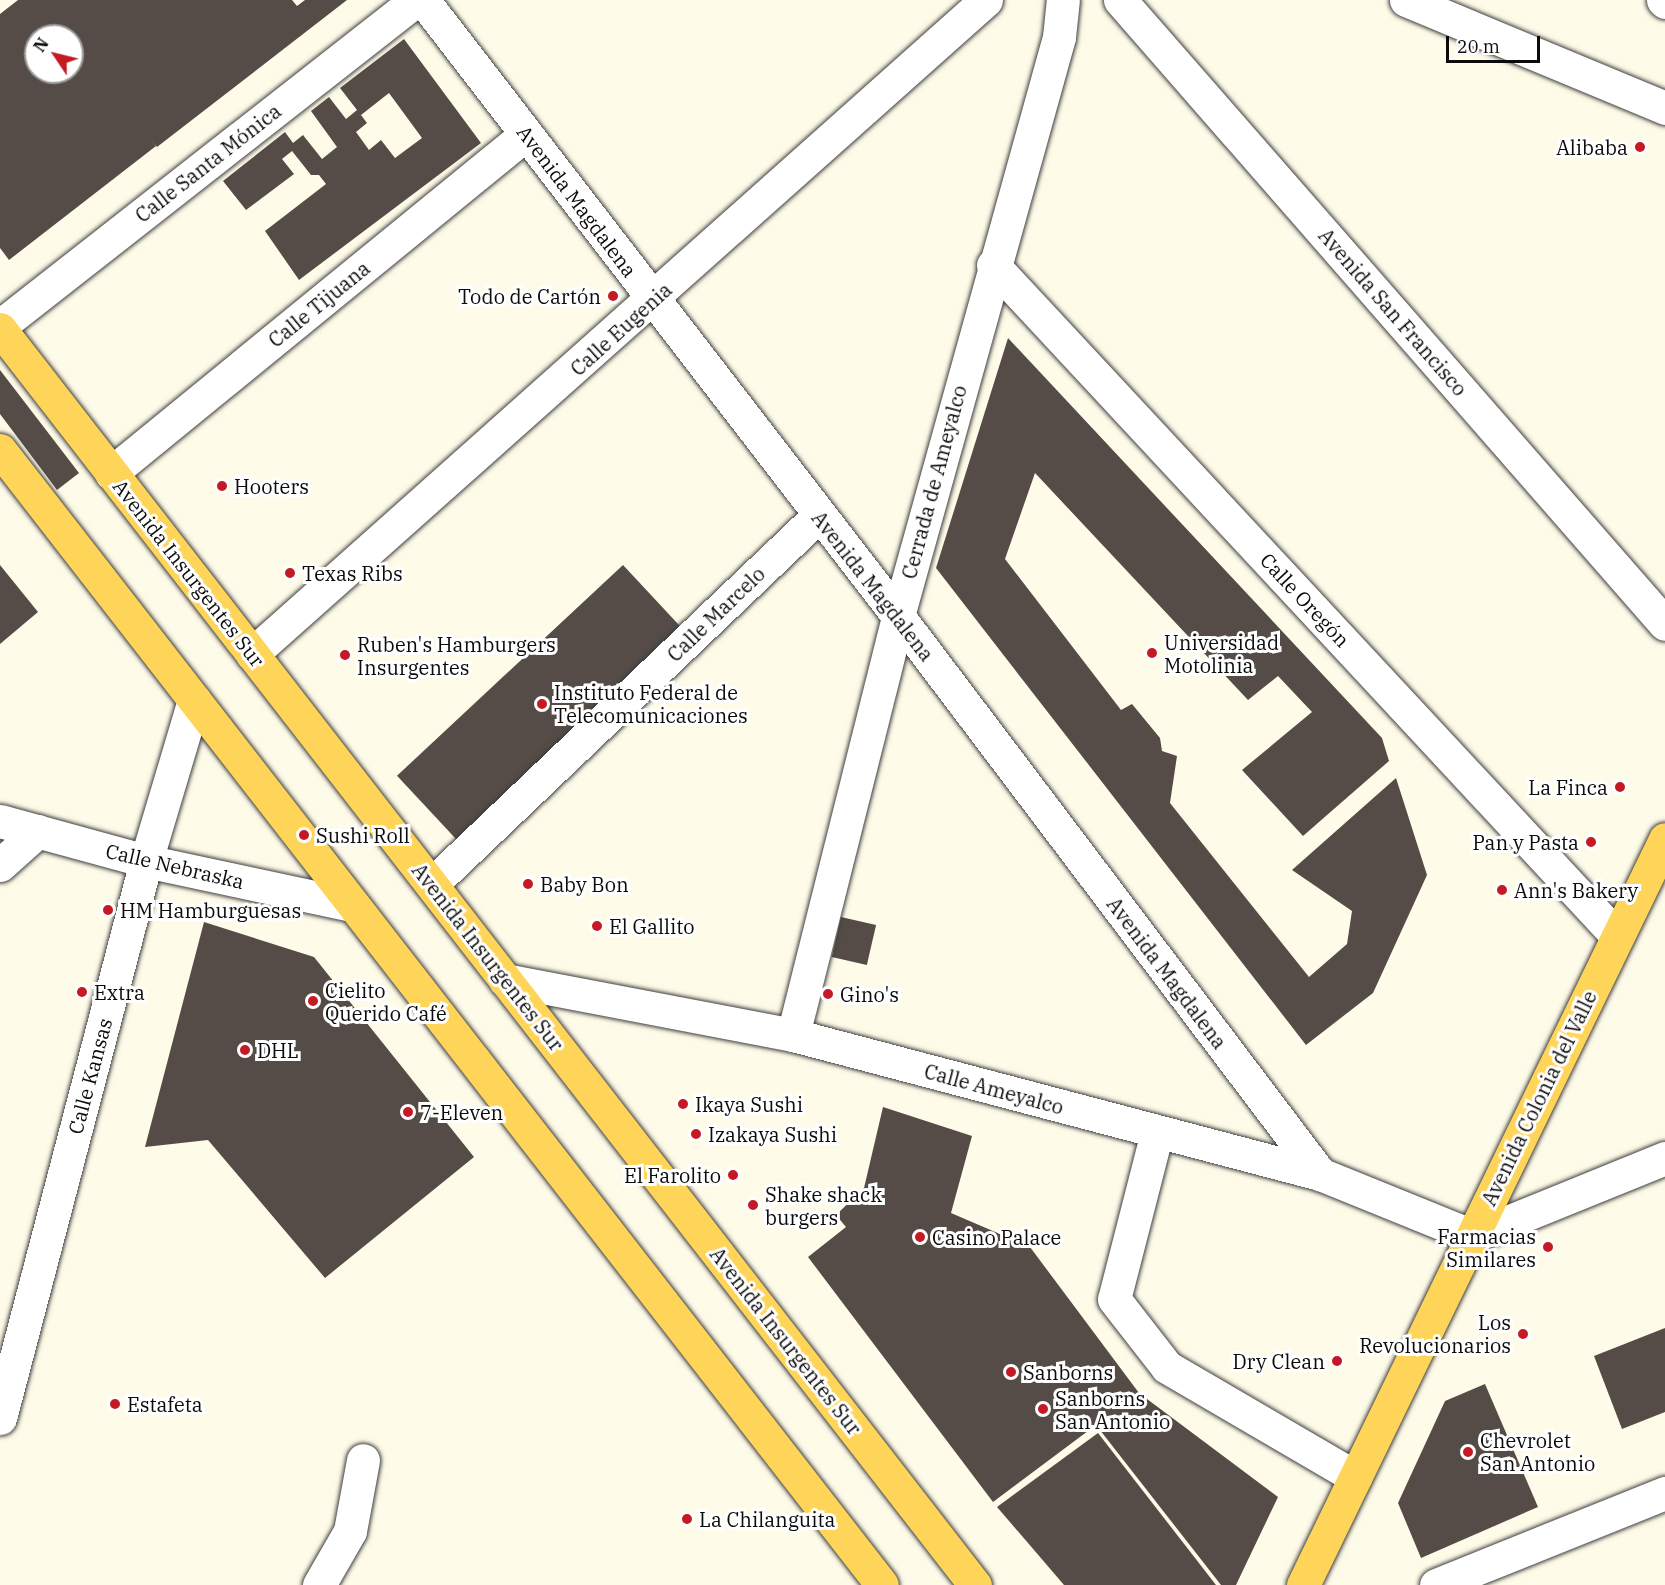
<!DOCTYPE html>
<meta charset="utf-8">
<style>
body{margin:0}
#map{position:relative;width:1665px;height:1585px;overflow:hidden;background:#fffbe9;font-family:"IBM Plex Serif",serif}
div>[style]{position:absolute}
.building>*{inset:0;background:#554c47;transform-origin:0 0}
.roads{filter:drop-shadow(0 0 2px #3e3e3e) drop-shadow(0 0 2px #3e3e3e)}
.minor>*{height:33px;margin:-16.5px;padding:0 16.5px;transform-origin:16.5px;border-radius:16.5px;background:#fff}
.major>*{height:33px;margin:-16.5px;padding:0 16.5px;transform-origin:16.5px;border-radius:16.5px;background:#ffd559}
.dots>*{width:16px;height:16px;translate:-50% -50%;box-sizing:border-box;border:3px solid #fff;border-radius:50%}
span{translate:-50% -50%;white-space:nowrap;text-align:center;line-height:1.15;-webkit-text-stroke:6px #fff;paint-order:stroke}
.poi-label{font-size:20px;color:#0b0b0b}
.right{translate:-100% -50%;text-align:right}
.left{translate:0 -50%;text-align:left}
.street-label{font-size:20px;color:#0b0b0b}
.north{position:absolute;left:24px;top:24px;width:60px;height:60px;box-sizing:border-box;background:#fff;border:2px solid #9d9d9d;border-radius:50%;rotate:305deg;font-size:16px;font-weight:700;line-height:24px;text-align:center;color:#0b0b0b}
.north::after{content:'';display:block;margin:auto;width:21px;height:27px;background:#c51a23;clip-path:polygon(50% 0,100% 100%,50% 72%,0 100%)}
.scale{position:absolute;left:1446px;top:36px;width:94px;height:27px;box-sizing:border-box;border:3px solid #0b0b0b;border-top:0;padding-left:8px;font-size:18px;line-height:21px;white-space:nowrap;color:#0b0b0b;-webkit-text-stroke:4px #fff;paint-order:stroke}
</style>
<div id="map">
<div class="building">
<i style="clip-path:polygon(evenodd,18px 0,292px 0,297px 6px,305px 0,347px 0,157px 147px,150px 138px,156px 146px,9px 260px,0 248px,0 14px,18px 0,36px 36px,72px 36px,72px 72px,36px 72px,36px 36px)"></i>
<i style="clip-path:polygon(evenodd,404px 39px,481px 143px,299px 280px,265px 231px,326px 184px,319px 175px,311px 175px,292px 151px,282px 159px,294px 174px,246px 210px,223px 181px,285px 132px,293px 143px,303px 135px,322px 159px,337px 147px,311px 111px,329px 97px,346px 119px,357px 110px,340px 88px,404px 39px,389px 93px,422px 138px,395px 158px,381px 140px,369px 150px,356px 132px,367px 123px,361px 115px,389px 93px)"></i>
<i style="clip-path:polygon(1008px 338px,1382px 738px,1389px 761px,1303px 836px,1242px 770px,1312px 712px,1278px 676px,1248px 700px,1035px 473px,1005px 559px,1121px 710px,1132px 704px,1160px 738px,1162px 751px,1177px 756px,1170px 803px,1309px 977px,1347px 944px,1352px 911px,1292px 870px,1396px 778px,1427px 875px,1373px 993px,1306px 1045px,936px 568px)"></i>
<i style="clip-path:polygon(0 370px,79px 473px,57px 490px,0 414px)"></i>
<i style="clip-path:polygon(0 565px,38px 612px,0 644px)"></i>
<i style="left:623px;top:565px;width:93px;height:309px;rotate:47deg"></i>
<i style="left:841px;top:917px;width:36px;height:41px;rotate:13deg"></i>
<i style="clip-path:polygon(204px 922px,314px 957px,474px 1157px,325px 1278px,208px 1140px,145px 1147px)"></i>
<i style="clip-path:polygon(883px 1107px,972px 1136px,951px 1213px,1030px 1247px,1139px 1393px,1278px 1497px,1236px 1585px,1221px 1585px,1096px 1425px,993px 1502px,808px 1257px,846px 1227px,836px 1215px,864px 1188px)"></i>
<i style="clip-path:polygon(1665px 1328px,1665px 1412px,1622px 1429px,1594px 1356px)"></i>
<i style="clip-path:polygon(1485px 1384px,1538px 1507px,1421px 1558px,1398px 1503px,1445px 1401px)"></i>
<i style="clip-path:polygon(1098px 1433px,1216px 1585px,1064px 1585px,997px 1507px)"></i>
</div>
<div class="roads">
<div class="minor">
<i style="left:423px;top:0;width:778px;rotate:52.36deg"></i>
<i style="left:898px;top:616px;width:700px;rotate:52.9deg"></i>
<i style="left:1120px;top:0;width:828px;rotate:48.87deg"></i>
<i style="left:1406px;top:0;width:281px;rotate:22.6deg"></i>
<i style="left:1663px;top:0;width:3px;rotate:45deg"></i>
<i style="left:993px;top:265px;width:916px;rotate:47.08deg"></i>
<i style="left:0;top:326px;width:529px;rotate:-38.08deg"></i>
<i style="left:111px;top:473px;width:536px;rotate:-39.24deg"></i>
<i style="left:252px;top:654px;width:983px;rotate:-41.7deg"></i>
<i style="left:0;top:821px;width:151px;rotate:15.3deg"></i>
<i style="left:146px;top:861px;width:211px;rotate:12.1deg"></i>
<i style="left:0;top:865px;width:51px;rotate:-41.8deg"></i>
<i style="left:432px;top:884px;width:532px;rotate:-43.63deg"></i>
<i style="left:505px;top:980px;width:293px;rotate:10.8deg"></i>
<i style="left:793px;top:1035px;width:545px;rotate:14.78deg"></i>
<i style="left:1320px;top:1174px;width:165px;rotate:22.1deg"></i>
<i style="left:1473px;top:1236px;width:207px;rotate:-22.1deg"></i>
<i style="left:793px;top:1035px;width:432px;rotate:-75.9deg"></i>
<i style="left:898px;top:616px;width:601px;rotate:-74.46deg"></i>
<i style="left:1059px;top:37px;width:37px;rotate:-84deg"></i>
<i style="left:1157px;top:1132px;width:172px;rotate:104.4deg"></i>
<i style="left:1114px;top:1299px;width:86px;rotate:52.1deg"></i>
<i style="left:1167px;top:1367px;width:218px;rotate:30.3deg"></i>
<i style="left:0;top:1418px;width:576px;rotate:-75.31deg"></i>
<i style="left:146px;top:861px;width:168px;rotate:-73.4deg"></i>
<i style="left:319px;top:1585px;width:62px;rotate:-60.1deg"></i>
<i style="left:350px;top:1531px;width:72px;rotate:-79.6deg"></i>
<i style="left:1436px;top:1585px;width:247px;rotate:-21.9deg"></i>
</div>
<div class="major">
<i style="left:0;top:329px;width:1590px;rotate:52.18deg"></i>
<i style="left:0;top:450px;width:1437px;rotate:52.15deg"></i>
<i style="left:1303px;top:1585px;width:829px;rotate:-64.11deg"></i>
</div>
</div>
<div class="dots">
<i style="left:1640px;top:147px;background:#c51a23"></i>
<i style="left:613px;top:296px;background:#c51a23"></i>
<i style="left:222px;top:486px;background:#c51a23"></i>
<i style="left:290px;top:573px;background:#c51a23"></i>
<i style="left:1152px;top:653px;background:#c51a23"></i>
<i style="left:345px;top:655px;background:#c51a23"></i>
<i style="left:542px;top:704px;background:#c51a23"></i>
<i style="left:1620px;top:787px;background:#c51a23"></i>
<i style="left:304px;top:835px;background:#c51a23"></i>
<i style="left:1591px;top:842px;background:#c51a23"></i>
<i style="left:528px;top:884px;background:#c51a23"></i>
<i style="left:1502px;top:890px;background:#c51a23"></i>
<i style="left:108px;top:910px;background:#c51a23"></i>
<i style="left:597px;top:926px;background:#c51a23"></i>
<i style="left:82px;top:992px;background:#c51a23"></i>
<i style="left:828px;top:994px;background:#c51a23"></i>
<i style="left:313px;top:1001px;background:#c51a23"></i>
<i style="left:245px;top:1050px;background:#c51a23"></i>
<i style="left:683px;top:1104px;background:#c51a23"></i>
<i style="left:408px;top:1112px;background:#c51a23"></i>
<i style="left:696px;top:1134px;background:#c51a23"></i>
<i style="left:733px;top:1175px;background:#c51a23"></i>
<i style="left:753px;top:1205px;background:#c51a23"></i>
<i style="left:920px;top:1237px;background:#c51a23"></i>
<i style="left:1548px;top:1247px;background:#c51a23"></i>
<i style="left:1523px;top:1334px;background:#c51a23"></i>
<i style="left:1337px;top:1361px;background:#c51a23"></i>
<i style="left:1011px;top:1372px;background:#c51a23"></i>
<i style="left:115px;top:1404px;background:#c51a23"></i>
<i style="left:1043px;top:1409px;background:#c51a23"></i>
<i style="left:1468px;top:1452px;background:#c51a23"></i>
<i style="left:687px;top:1519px;background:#c51a23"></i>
</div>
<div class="poi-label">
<span class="right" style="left:1628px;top:147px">Alibaba</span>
<span class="right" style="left:601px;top:296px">Todo de Cartón</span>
<span class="left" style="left:234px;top:486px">Hooters</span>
<span class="left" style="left:302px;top:573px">Texas Ribs</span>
<span class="left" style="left:1164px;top:654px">Universidad<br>Motolinia</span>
<span class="left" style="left:357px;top:656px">Ruben's Hamburgers<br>Insurgentes</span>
<span class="left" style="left:554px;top:704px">Instituto Federal de<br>Telecomunicaciones</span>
<span class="right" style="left:1608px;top:787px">La Finca</span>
<span class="left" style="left:316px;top:835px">Sushi Roll</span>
<span class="right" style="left:1579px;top:842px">Pan y Pasta</span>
<span class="left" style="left:540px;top:884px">Baby Bon</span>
<span class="left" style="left:1514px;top:890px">Ann's Bakery</span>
<span class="left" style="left:120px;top:910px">HM Hamburguesas</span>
<span class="left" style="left:609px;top:926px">El Gallito</span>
<span class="left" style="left:325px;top:1002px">Cielito<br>Querido Café</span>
<span class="left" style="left:94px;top:992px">Extra</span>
<span class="left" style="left:840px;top:994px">Gino's</span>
<span class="left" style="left:257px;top:1050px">DHL</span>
<span class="left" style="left:695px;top:1104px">Ikaya Sushi</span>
<span class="left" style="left:420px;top:1112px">7-Eleven</span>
<span class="left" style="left:708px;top:1134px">Izakaya Sushi</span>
<span class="right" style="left:721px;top:1175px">El Farolito</span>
<span class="left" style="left:765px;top:1206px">Shake shack<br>burgers</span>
<span class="right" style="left:1536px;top:1248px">Farmacias<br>Similares</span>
<span class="left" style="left:932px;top:1237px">Casino Palace</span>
<span class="right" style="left:1511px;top:1334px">Los<br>Revolucionarios</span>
<span class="right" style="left:1325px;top:1361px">Dry Clean</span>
<span class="left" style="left:1023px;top:1372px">Sanborns</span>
<span class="left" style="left:1055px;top:1410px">Sanborns<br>San Antonio</span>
<span class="left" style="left:127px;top:1404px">Estafeta</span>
<span class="left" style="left:1480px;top:1452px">Chevrolet<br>San Antonio</span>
<span class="left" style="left:699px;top:1519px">La Chilanguita</span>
</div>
<div class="street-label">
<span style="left:208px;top:163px;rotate:-38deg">Calle Santa Mónica</span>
<span style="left:577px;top:201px;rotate:53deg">Avenida Magdalena</span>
<span style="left:319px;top:304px;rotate:-39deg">Calle Tijuana</span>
<span style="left:1393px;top:312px;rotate:49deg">Avenida San Francisco</span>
<span style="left:621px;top:329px;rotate:-42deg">Calle Eugenia</span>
<span style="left:934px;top:482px;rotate:-75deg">Cerrada de Ameyalco</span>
<span style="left:189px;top:573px;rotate:52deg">Avenida Insurgentes Sur</span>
<span style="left:873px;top:586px;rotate:52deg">Avenida Magdalena</span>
<span style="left:1305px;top:600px;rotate:47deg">Calle Oregón</span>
<span style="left:716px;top:614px;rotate:-44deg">Calle Marcelo</span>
<span style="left:175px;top:866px;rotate:13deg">Calle Nebraska</span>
<span style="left:488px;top:957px;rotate:52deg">Avenida Insurgentes Sur</span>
<span style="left:1167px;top:973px;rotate:53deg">Avenida Magdalena</span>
<span style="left:90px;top:1076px;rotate:-75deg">Calle Kansas</span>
<span style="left:994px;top:1089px;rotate:15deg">Calle Ameyalco</span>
<span style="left:1539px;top:1098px;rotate:-64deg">Avenida Colonia del Valle</span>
<span style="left:786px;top:1341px;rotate:52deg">Avenida Insurgentes Sur</span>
</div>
<div class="north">N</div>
<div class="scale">20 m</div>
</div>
